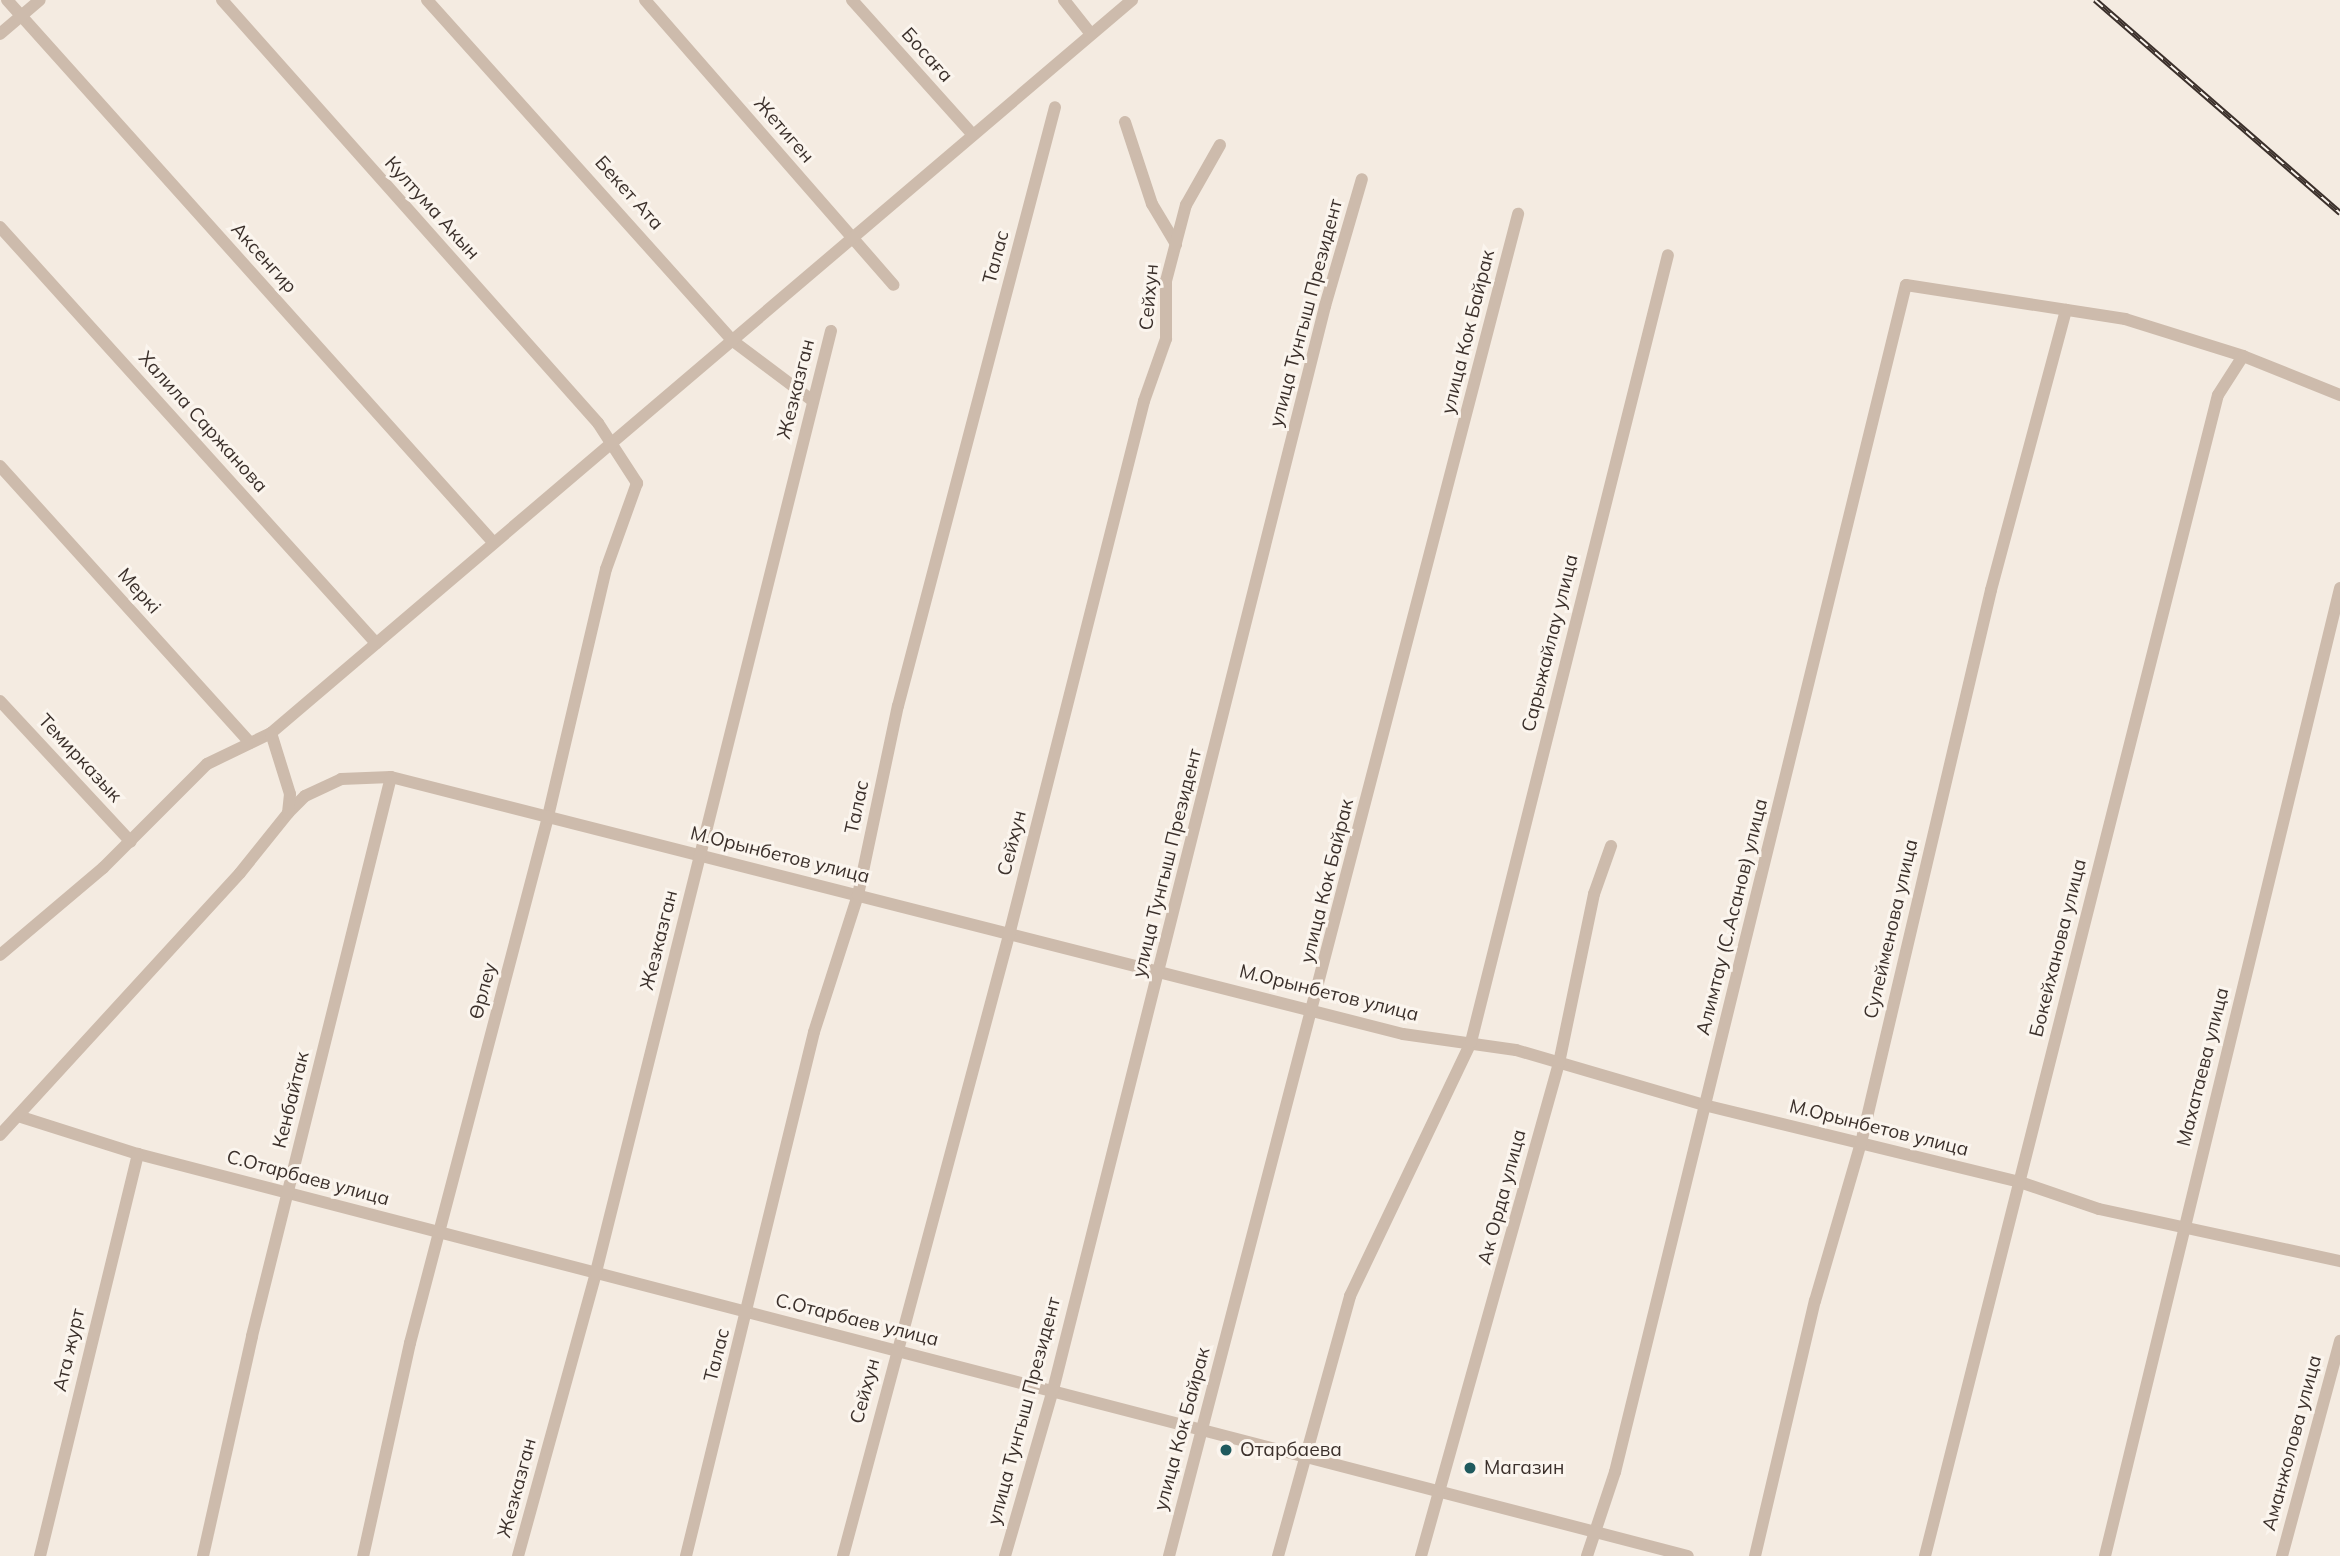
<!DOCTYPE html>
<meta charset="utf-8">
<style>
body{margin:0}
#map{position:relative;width:2340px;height:1556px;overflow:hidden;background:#f4ebe1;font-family:Mulish,sans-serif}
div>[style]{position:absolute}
.street>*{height:12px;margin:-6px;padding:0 6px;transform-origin:6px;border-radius:6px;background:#cdbbac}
.rail>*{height:6px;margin-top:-3px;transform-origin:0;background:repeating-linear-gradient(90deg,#fbf5ee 0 10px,#3b302b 0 20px);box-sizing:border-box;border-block:2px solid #3b302b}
.dots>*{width:19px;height:19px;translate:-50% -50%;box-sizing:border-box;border:4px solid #fbf5ee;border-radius:50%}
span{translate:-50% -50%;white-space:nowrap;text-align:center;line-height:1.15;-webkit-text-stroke:6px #fbf5ee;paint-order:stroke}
.street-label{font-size:19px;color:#3b302b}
.poi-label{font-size:19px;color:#3b302b}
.left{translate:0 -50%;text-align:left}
</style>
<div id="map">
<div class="street">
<i style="left:7px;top:0;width:728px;rotate:48.12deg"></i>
<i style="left:222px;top:0;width:566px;rotate:48.37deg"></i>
<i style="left:598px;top:423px;width:72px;rotate:57deg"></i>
<i style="left:637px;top:483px;width:91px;rotate:109.8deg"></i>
<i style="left:606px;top:569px;width:255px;rotate:103.2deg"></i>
<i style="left:548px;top:817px;width:544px;rotate:104.7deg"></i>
<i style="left:410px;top:1343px;width:218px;rotate:102.4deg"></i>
<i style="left:427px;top:0;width:458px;rotate:48.1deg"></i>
<i style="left:733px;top:341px;width:100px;rotate:36.9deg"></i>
<i style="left:645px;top:0;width:378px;rotate:48.9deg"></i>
<i style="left:852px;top:0;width:181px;rotate:48.1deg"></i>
<i style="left:1064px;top:0;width:43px;rotate:51.5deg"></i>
<i style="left:0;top:34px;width:52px;rotate:-40.4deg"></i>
<i style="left:1125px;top:122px;width:86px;rotate:71.8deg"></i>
<i style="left:1152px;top:204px;width:47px;rotate:59deg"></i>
<i style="left:0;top:227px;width:561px;rotate:47.89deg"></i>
<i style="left:0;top:466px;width:373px;rotate:47.9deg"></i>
<i style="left:0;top:701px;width:192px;rotate:47.1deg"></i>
<i style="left:288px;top:813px;width:24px;rotate:-45deg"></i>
<i style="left:305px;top:796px;width:40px;rotate:-25deg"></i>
<i style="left:341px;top:779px;width:50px;rotate:-2.3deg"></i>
<i style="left:391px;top:777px;width:1044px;rotate:14.25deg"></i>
<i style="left:1403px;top:1034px;width:114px;rotate:8.1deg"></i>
<i style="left:1516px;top:1050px;width:196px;rotate:16.3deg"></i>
<i style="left:1704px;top:1105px;width:325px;rotate:13.7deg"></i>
<i style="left:2020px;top:1182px;width:83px;rotate:18.9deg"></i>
<i style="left:2099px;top:1209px;width:247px;rotate:12.2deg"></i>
<i style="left:0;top:955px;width:135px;rotate:-40.2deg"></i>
<i style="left:103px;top:868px;width:147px;rotate:-45deg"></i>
<i style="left:207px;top:764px;width:71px;rotate:-25.8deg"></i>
<i style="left:271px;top:733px;width:1131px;rotate:-40.41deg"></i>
<i style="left:18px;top:1116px;width:126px;rotate:17.6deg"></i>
<i style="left:138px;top:1154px;width:1601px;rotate:14.54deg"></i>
<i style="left:0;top:1135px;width:355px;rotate:-47.5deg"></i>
<i style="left:240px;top:873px;width:77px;rotate:-51.3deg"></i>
<i style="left:288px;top:813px;width:19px;rotate:-84deg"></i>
<i style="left:290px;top:794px;width:64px;rotate:-107.3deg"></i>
<i style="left:40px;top:1556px;width:414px;rotate:-76.3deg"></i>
<i style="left:203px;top:1556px;width:225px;rotate:-77.4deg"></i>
<i style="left:252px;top:1336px;width:576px;rotate:-76.04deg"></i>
<i style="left:518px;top:1556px;width:295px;rotate:-74.6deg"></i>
<i style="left:596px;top:1272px;width:970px;rotate:-75.98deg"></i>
<i style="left:686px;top:1556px;width:539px;rotate:-76.27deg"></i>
<i style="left:814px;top:1032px;width:144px;rotate:-72.2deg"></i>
<i style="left:858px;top:895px;width:193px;rotate:-78.1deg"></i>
<i style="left:898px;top:706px;width:619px;rotate:-75.31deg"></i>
<i style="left:843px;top:1556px;width:643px;rotate:-75.03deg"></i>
<i style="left:1009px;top:935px;width:551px;rotate:-75.81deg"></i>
<i style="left:1144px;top:401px;width:66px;rotate:-70.5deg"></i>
<i style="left:1166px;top:339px;width:58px;rotate:-90deg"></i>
<i style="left:1166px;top:281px;width:79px;rotate:-75.3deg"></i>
<i style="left:1186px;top:205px;width:69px;rotate:-60.5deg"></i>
<i style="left:1005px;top:1556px;width:173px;rotate:-73.9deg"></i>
<i style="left:1053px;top:1390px;width:1118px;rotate:-75.91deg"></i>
<i style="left:1325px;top:306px;width:132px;rotate:-73.8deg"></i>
<i style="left:1169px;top:1556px;width:1387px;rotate:-75.42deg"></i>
<i style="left:1278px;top:1556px;width:270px;rotate:-74.5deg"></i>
<i style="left:1350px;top:1296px;width:281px;rotate:-64.5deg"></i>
<i style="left:1471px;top:1042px;width:811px;rotate:-75.95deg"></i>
<i style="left:1421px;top:1556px;width:512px;rotate:-74.36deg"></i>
<i style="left:1559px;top:1063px;width:173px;rotate:-78.3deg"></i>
<i style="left:1594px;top:894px;width:51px;rotate:-70.5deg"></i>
<i style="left:1587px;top:1556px;width:89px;rotate:-71.6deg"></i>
<i style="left:1615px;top:1472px;width:1222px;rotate:-76.23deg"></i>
<i style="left:1906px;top:285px;width:222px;rotate:8.8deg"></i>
<i style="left:2125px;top:319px;width:124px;rotate:17.4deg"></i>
<i style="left:2243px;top:356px;width:105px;rotate:21.9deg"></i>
<i style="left:1755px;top:1556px;width:262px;rotate:-76.8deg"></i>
<i style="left:1815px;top:1301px;width:165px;rotate:-73.8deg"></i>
<i style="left:1861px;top:1143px;width:568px;rotate:-76.77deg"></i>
<i style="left:1991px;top:590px;width:290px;rotate:-75deg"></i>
<i style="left:1925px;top:1556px;width:1197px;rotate:-75.84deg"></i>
<i style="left:2218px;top:395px;width:46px;rotate:-57.3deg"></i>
<i style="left:2105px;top:1556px;width:996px;rotate:-76.35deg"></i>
<i style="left:2282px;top:1556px;width:223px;rotate:-74.9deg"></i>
</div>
<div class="rail">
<i style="left:2095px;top:0;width:325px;rotate:41deg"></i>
</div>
<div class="dots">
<i style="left:1226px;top:1450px;background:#1f5a5e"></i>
<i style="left:1470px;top:1468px;background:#1f5a5e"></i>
</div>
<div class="street-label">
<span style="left:927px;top:55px;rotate:48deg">Босаға</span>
<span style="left:784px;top:130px;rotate:49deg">Жетиген</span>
<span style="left:629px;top:193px;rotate:48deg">Бекет Ата</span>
<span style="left:432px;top:208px;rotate:48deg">Култума Акын</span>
<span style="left:996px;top:257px;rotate:-75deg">Талас</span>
<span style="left:264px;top:258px;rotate:48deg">Аксенгир</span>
<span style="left:1149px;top:297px;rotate:-85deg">Сейхун</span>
<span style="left:1306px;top:313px;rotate:-75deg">улица Тунгыш Президент</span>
<span style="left:1468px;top:332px;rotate:-76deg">улица Кок Байрак</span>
<span style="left:796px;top:389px;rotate:-76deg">Жезказган</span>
<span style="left:203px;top:422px;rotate:48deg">Халила Саржанова</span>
<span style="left:139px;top:591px;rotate:48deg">Меркі</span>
<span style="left:1550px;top:643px;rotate:-76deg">Сарыжайлау улица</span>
<span style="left:80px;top:758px;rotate:47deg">Темирказык</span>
<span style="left:857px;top:807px;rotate:-78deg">Талас</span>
<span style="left:1012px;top:843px;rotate:-76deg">Сейхун</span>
<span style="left:780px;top:855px;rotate:14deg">М.Орынбетов улица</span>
<span style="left:1167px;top:863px;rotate:-76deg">улица Тунгыш Президент</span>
<span style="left:1327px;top:881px;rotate:-76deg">улица Кок Байрак</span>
<span style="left:1732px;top:917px;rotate:-76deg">Алимтау (С.Асанов) улица</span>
<span style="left:1891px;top:929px;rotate:-77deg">Сулейменова улица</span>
<span style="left:659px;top:940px;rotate:-76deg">Жезказган</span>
<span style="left:2058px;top:948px;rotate:-76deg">Бокейханова улица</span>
<span style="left:483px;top:991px;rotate:-75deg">Өрлеу</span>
<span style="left:1329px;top:993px;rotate:14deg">М.Орынбетов улица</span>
<span style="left:2203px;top:1067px;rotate:-76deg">Махатаева улица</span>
<span style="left:291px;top:1100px;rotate:-76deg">Кенбайтак</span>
<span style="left:1879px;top:1128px;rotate:14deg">М.Орынбетов улица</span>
<span style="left:308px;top:1178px;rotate:15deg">С.Отарбаев улица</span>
<span style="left:1502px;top:1197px;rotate:-75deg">Ак Орда улица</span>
<span style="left:857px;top:1320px;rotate:14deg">С.Отарбаев улица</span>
<span style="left:69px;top:1350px;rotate:-77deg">Ата журт</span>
<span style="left:717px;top:1355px;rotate:-76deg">Талас</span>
<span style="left:865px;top:1391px;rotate:-75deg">Сейхун</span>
<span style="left:1024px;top:1411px;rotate:-75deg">улица Тунгыш Президент</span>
<span style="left:1182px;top:1429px;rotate:-75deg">улица Кок Байрак</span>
<span style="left:2292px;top:1443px;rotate:-75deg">Аманжолова улица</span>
<span style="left:517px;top:1488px;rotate:-75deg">Жезказган</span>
</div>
<div class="poi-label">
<span class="left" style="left:1240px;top:1450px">Отарбаева</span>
<span class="left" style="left:1484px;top:1468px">Магазин</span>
</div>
</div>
